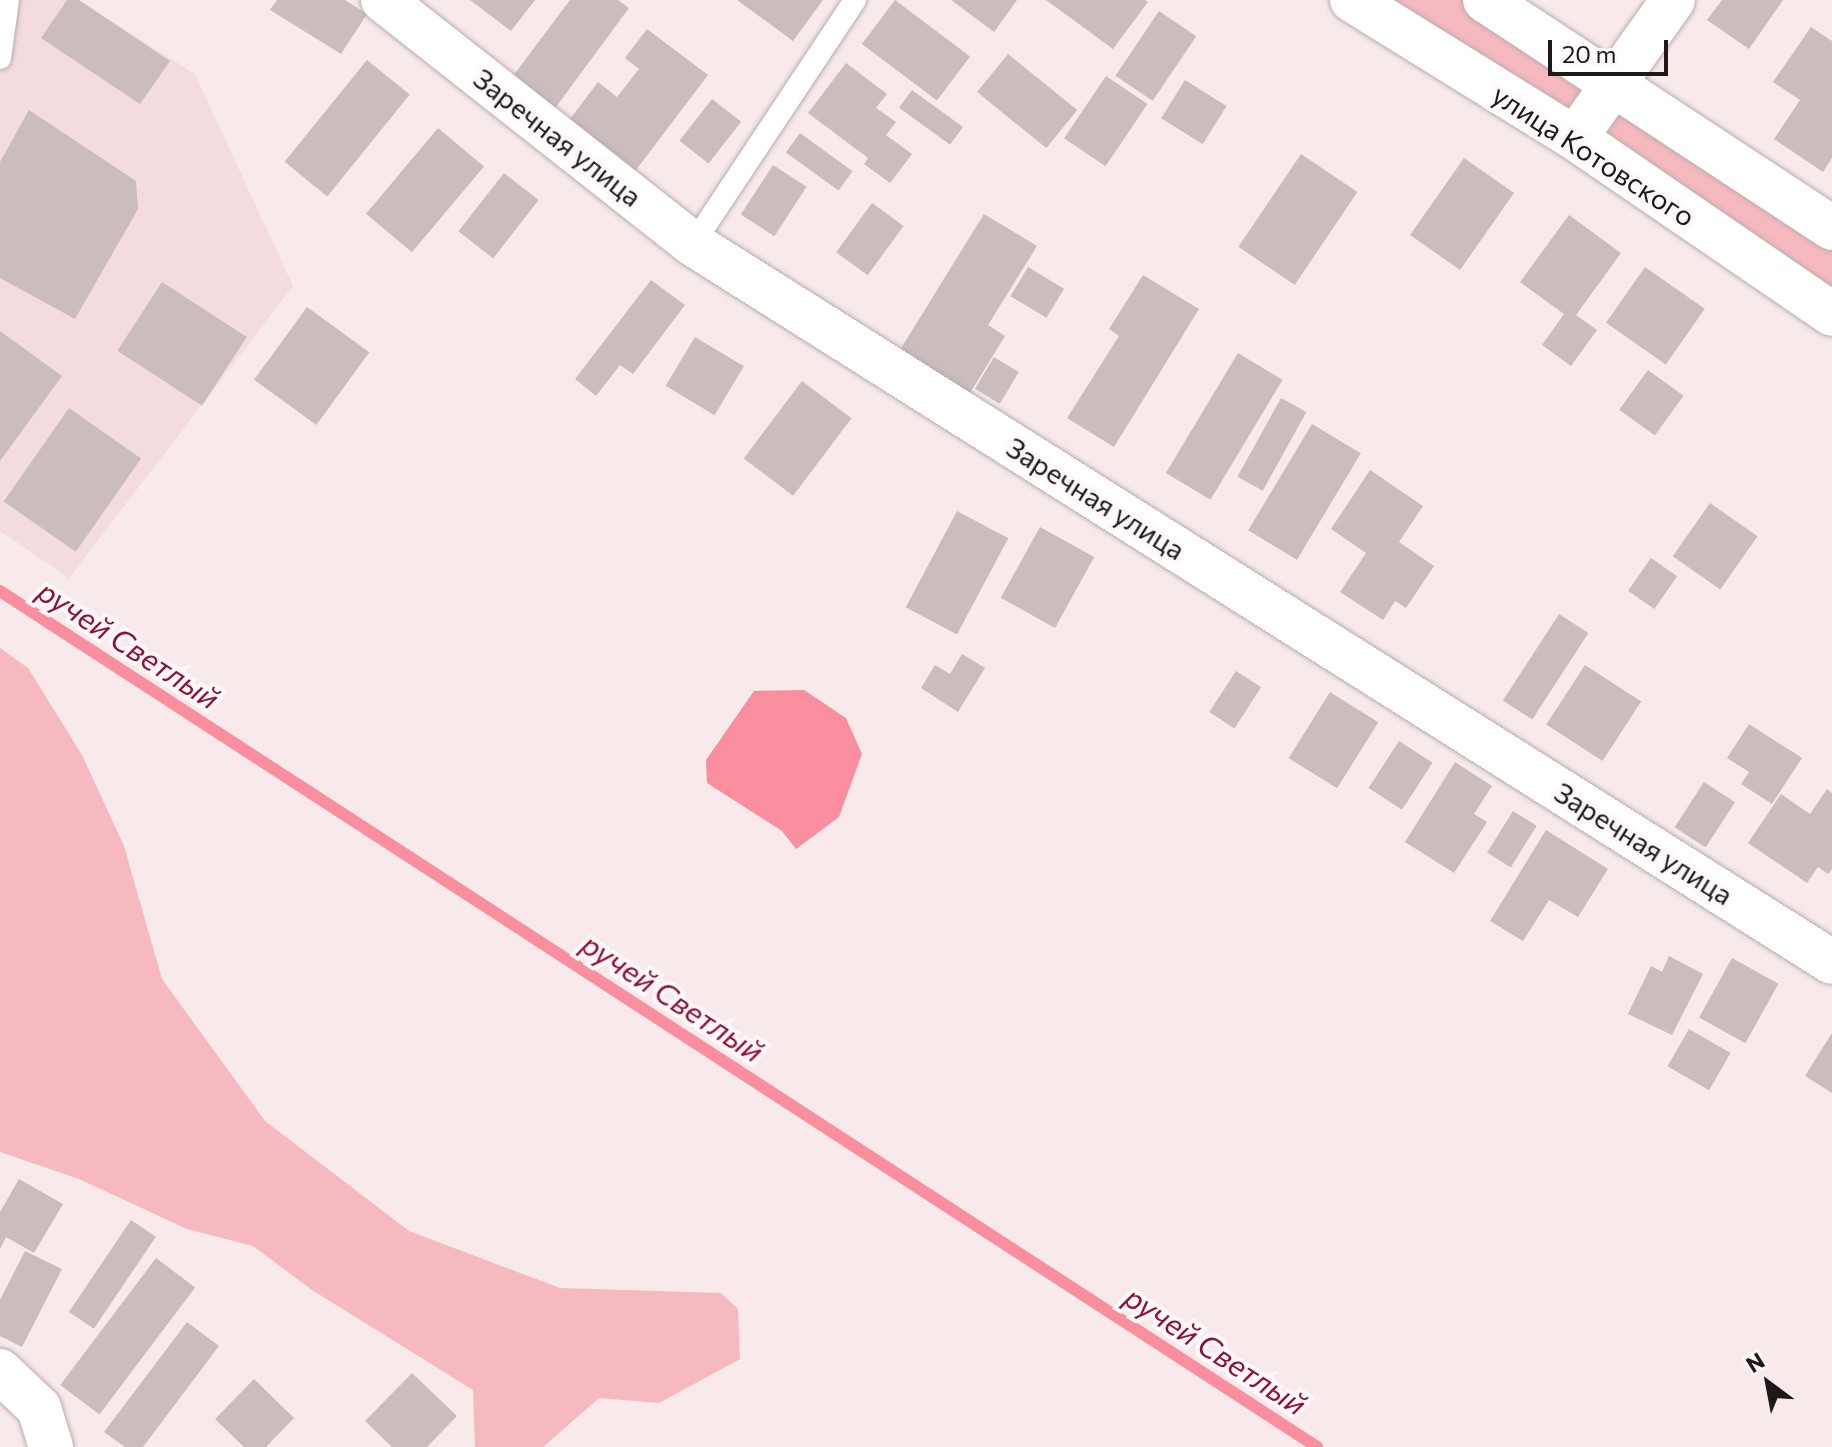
<!DOCTYPE html>
<meta charset="utf-8">
<style>
body{margin:0}
#map{position:relative;width:1832px;height:1447px;overflow:hidden;background:#f8e9ea;font-family:Commissioner,sans-serif}
div>[style]{position:absolute}
.built>*{inset:0;background:#f4dcde}
.green>*{inset:0;background:#f6b9bf}
.water>*{inset:0;background:#f98f9e}
.stream>*{height:12px;margin:-6px;padding:0 6px;transform-origin:6px;border-radius:6px;background:#f98f9e}
.building>*{inset:0;background:#cbbcbe;transform-origin:0 0}
.roads{filter:drop-shadow(0 0 2px #baacad) drop-shadow(0 0 2px #baacad)}
.service>*{height:22px;margin:-11px;padding:0 11px;transform-origin:11px;border-radius:11px;background:#fff}
.minor>*{height:44px;margin:-22px;padding:0 22px;transform-origin:22px;border-radius:22px;background:#fff}
span{translate:-50% -50%;white-space:nowrap;text-align:center;line-height:1.15;-webkit-text-stroke:8px #fff8f9;paint-order:stroke}
.street-label{font-size:28px;color:#1e1819}
.water-label{font-size:30px;color:#901137;font-style:italic}
.north{position:absolute;left:1728px;top:1343px;width:80px;height:80px;-webkit-text-stroke:6px #fff8f9;paint-order:stroke;rotate:328deg;font-size:22px;font-weight:700;line-height:32px;text-align:center;color:#1e1819}
.north::after{content:'';display:block;margin:auto;width:28px;height:36px;background:#1e1819;clip-path:polygon(50% 0,100% 100%,50% 72%,0 100%)}
.scale{position:absolute;left:1548px;top:40px;width:120px;height:36px;box-sizing:border-box;border:4px solid #1e1819;border-top:0;padding-left:10px;font-size:24px;line-height:28px;white-space:nowrap;color:#1e1819;-webkit-text-stroke:6px #fff8f9;paint-order:stroke}
</style>
<div id="map">
<div class="built">
<i style="clip-path:polygon(0 0,78px 0,195px 74px,293px 286px,69px 578px,0 531px)"></i>
</div>
<div class="green">
<i style="clip-path:polygon(1352px 0,1487px 0,1832px 228px,1832px 314px)"></i>
<i style="clip-path:polygon(0 648px,28px 668px,82px 755px,124px 846px,162px 979px,265px 1121px,409px 1231px,560px 1288px,721px 1293px,738px 1309px,740px 1359px,659px 1403px,599px 1398px,543px 1447px,475px 1447px,473px 1390px,312px 1290px,253px 1246px,187px 1229px,79px 1179px,0 1152px)"></i>
</div>
<div class="water">
<i style="clip-path:polygon(804px 690px,846px 718px,862px 754px,839px 817px,796px 849px,782px 831px,707px 783px,706px 760px,754px 691px)"></i>
</div>
<div class="stream">
<i style="left:0;top:591px;width:1571px;rotate:33.02deg"></i>
</div>
<div class="building">
<i style="clip-path:polygon(67px 0,79px 0,170px 61px,140px 104px,41px 38px)"></i>
<i style="clip-path:polygon(277px 0,345px 0,367px 14px,341px 54px,270px 10px)"></i>
<i style="clip-path:polygon(470px 0,535px 0,511px 31px)"></i>
<i style="clip-path:polygon(570px 0,618px 0,629px 8px,553px 111px,510px 80px)"></i>
<i style="clip-path:polygon(737px 0,823px 0,793px 41px)"></i>
<i style="left:895px;top:0;width:94px;height:55px;rotate:37deg"></i>
<i style="clip-path:polygon(951px 0,1017px 0,994px 32px)"></i>
<i style="clip-path:polygon(1046px 0,1145px 0,1148px 2px,1113px 49px)"></i>
<i style="clip-path:polygon(1722px 0,1783px 0,1749px 49px,1707px 20px)"></i>
<i style="left:1159px;top:11px;width:45px;height:78px;rotate:34deg"></i>
<i style="clip-path:polygon(1811px 27px,1832px 41px,1832px 158px,1823px 172px,1774px 139px,1800px 100px,1773px 82px)"></i>
<i style="clip-path:polygon(647px 29px,708px 75px,633px 174px,567px 123px,598px 82px,617px 97px,639px 69px,625px 58px)"></i>
<i style="left:1008px;top:54px;width:89px;height:49px;rotate:39deg"></i>
<i style="left:367px;top:60px;width:55px;height:131px;rotate:39deg"></i>
<i style="clip-path:polygon(846px 63px,887px 94px,876px 108px,896px 122px,886px 135px,912px 154px,890px 183px,864px 164px,868px 158px,808px 113px)"></i>
<i style="left:1106px;top:76px;width:50px;height:75px;rotate:34deg"></i>
<i style="left:1185px;top:80px;width:49px;height:45px;rotate:32deg"></i>
<i style="left:912px;top:90px;width:63px;height:22px;rotate:36deg"></i>
<i style="left:712px;top:99px;width:37px;height:53px;rotate:38deg"></i>
<i style="clip-path:polygon(29px 110px,136px 181px,138px 209px,75px 319px,0 278px,0 162px)"></i>
<i style="left:438px;top:128px;width:60px;height:112px;rotate:40deg"></i>
<i style="left:800px;top:133px;width:65px;height:24px;rotate:36deg"></i>
<i style="left:1301px;top:154px;width:68px;height:112px;rotate:34deg"></i>
<i style="left:1464px;top:158px;width:61px;height:94px;rotate:35deg"></i>
<i style="left:773px;top:165px;width:40px;height:59px;rotate:33deg"></i>
<i style="left:504px;top:173px;width:44px;height:74px;rotate:38deg"></i>
<i style="left:872px;top:203px;width:39px;height:61px;rotate:36deg"></i>
<i style="clip-path:polygon(984px 214px,1037px 246px,988px 325px,1005px 336px,970px 393px,900px 350px)"></i>
<i style="clip-path:polygon(1569px 215px,1621px 253px,1576px 315px,1597px 330px,1571px 366px,1542px 345px,1564px 314px,1520px 282px)"></i>
<i style="left:1028px;top:267px;width:42px;height:34px;rotate:31deg"></i>
<i style="left:1645px;top:267px;width:73px;height:68px;rotate:35deg"></i>
<i style="clip-path:polygon(1143px 275px,1199px 309px,1114px 447px,1067px 418px,1119px 336px,1109px 329px)"></i>
<i style="clip-path:polygon(651px 280px,685px 305px,633px 374px,620px 365px,596px 396px,575px 379px)"></i>
<i style="left:162px;top:282px;width:101px;height:82px;rotate:33deg"></i>
<i style="left:307px;top:307px;width:77px;height:90px;rotate:36deg"></i>
<i style="clip-path:polygon(0 331px,62px 376px,0 461px)"></i>
<i style="left:695px;top:337px;width:57px;height:57px;rotate:31deg"></i>
<i style="left:1238px;top:353px;width:52px;height:140px;rotate:31deg"></i>
<i style="left:994px;top:357px;width:29px;height:37px;rotate:31deg"></i>
<i style="left:1648px;top:370px;width:44px;height:49px;rotate:36deg"></i>
<i style="left:802px;top:381px;width:62px;height:97px;rotate:37deg"></i>
<i style="left:1281px;top:398px;width:29px;height:90px;rotate:29deg"></i>
<i style="left:69px;top:408px;width:88px;height:114px;rotate:35deg"></i>
<i style="left:1312px;top:424px;width:57px;height:124px;rotate:31deg"></i>
<i style="clip-path:polygon(1370px 470px,1423px 506px,1399px 542px,1434px 566px,1406px 608px,1395px 601px,1383px 620px,1340px 592px,1366px 553px,1331px 529px)"></i>
<i style="left:1710px;top:503px;width:58px;height:65px;rotate:35deg"></i>
<i style="left:957px;top:511px;width:58px;height:109px;rotate:28deg"></i>
<i style="left:1040px;top:527px;width:62px;height:81px;rotate:29deg"></i>
<i style="left:1651px;top:558px;width:32px;height:40px;rotate:35deg"></i>
<i style="left:1559px;top:614px;width:35px;height:103px;rotate:33deg"></i>
<i style="clip-path:polygon(962px 654px,985px 668px,958px 712px,921px 688px,935px 665px,950px 674px)"></i>
<i style="left:1585px;top:665px;width:67px;height:71px;rotate:33deg"></i>
<i style="left:1236px;top:671px;width:30px;height:49px;rotate:33deg"></i>
<i style="left:1330px;top:692px;width:57px;height:78px;rotate:32deg"></i>
<i style="clip-path:polygon(1749px 724px,1802px 758px,1772px 804px,1741px 784px,1749px 772px,1727px 758px)"></i>
<i style="left:1399px;top:741px;width:40px;height:56px;rotate:33deg"></i>
<i style="clip-path:polygon(1455px 762px,1492px 786px,1474px 814px,1487px 822px,1454px 873px,1405px 842px)"></i>
<i style="left:1704px;top:782px;width:37px;height:54px;rotate:33deg"></i>
<i style="clip-path:polygon(1827px 789px,1832px 793px,1832px 869px,1828px 874px,1818px 867px,1807px 883px,1748px 843px,1781px 794px,1810px 814px)"></i>
<i style="left:1513px;top:811px;width:28px;height:49px;rotate:32deg"></i>
<i style="clip-path:polygon(1546px 830px,1608px 869px,1578px 917px,1549px 900px,1523px 941px,1490px 921px)"></i>
<i style="clip-path:polygon(1669px 956px,1703px 974px,1672px 1035px,1628px 1014px,1651px 966px,1662px 972px)"></i>
<i style="left:1732px;top:958px;width:53px;height:68px;rotate:29deg"></i>
<i style="left:1689px;top:1029px;width:48px;height:43px;rotate:30deg"></i>
<i style="clip-path:polygon(1832px 1033px,1832px 1093px,1805px 1076px)"></i>
<i style="clip-path:polygon(19px 1179px,63px 1204px,34px 1253px,6px 1237px,0 1249px,0 1212px)"></i>
<i style="left:131px;top:1220px;width:30px;height:111px;rotate:34deg"></i>
<i style="clip-path:polygon(25px 1251px,62px 1269px,22px 1347px,0 1336px,0 1300px)"></i>
<i style="left:156px;top:1258px;width:49px;height:159px;rotate:37deg"></i>
<i style="clip-path:polygon(187px 1322px,219px 1346px,143px 1447px,125px 1447px,104px 1432px)"></i>
<i style="clip-path:polygon(412px 1373px,457px 1416px,427px 1447px,392px 1447px,365px 1421px)"></i>
<i style="clip-path:polygon(254px 1379px,294px 1418px,266px 1447px,244px 1447px,215px 1419px)"></i>
</div>
<div class="roads">
<div class="service">
<i style="left:0;top:58px;width:59px;rotate:-82.1deg"></i>
<i style="left:693px;top:244px;width:293px;rotate:-56.4deg"></i>
</div>
<div class="minor">
<i style="left:383px;top:0;width:395px;rotate:38.2deg"></i>
<i style="left:693px;top:244px;width:1346px;rotate:32.23deg"></i>
<i style="left:1352px;top:0;width:262px;rotate:31.8deg"></i>
<i style="left:1575px;top:138px;width:311px;rotate:34.4deg"></i>
<i style="left:1485px;top:0;width:415px;rotate:33.3deg"></i>
<i style="left:1575px;top:138px;width:169px;rotate:-54.6deg"></i>
<i style="left:0;top:1371px;width:54px;rotate:43.5deg"></i>
<i style="left:39px;top:1408px;width:41px;rotate:72.9deg"></i>
</div>
</div>
<div class="street-label">
<span style="left:558px;top:137px;rotate:38deg">Заречная улица</span>
<span style="left:1594px;top:155px;rotate:33deg">улица Котовского</span>
<span style="left:1096px;top:498px;rotate:32deg">Заречная улица</span>
<span style="left:1644px;top:843px;rotate:32deg">Заречная улица</span>
</div>
<div class="water-label">
<span style="left:129px;top:644px;rotate:33deg">ручей Светлый</span>
<span style="left:673px;top:997px;rotate:33deg">ручей Светлый</span>
<span style="left:1216px;top:1350px;rotate:33deg">ручей Светлый</span>
</div>
<div class="north">N</div>
<div class="scale">20 m</div>
</div>
